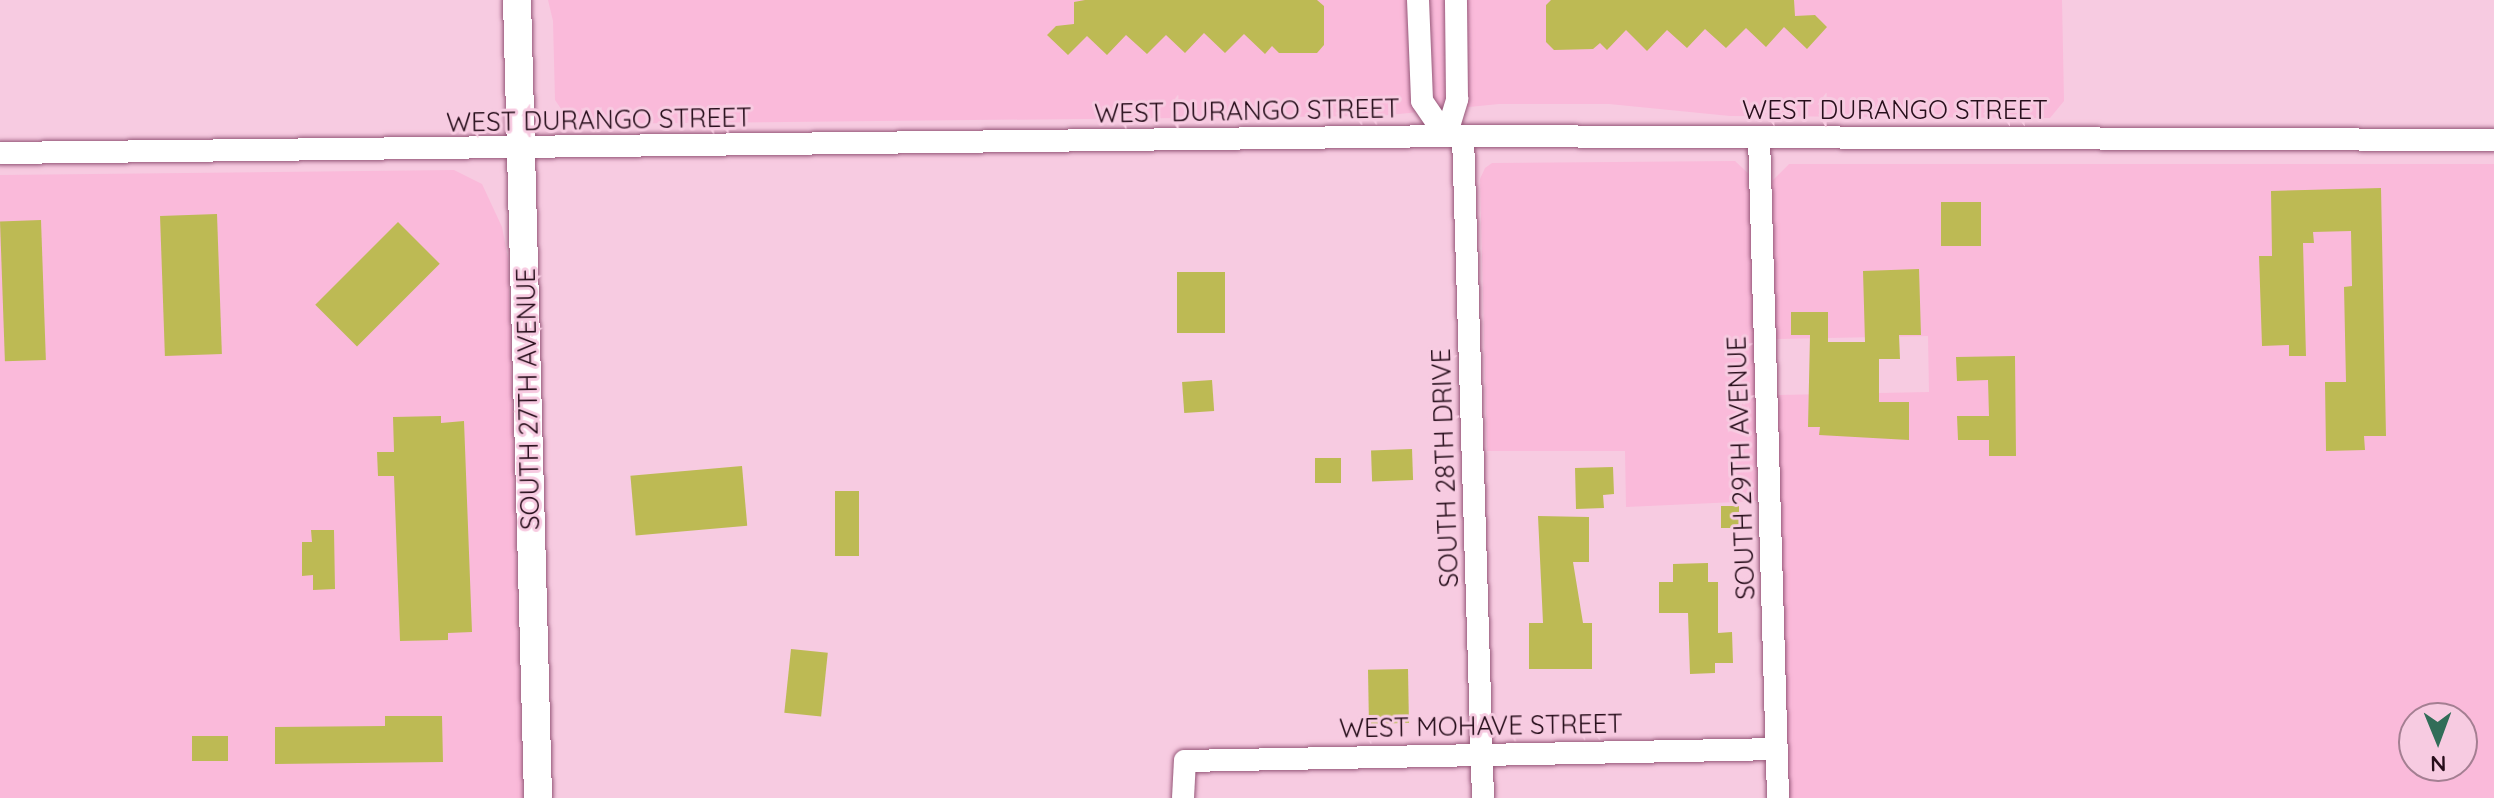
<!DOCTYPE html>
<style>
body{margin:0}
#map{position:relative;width:2494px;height:798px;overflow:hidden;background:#f7cbe1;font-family:Quicksand,sans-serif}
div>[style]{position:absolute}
.built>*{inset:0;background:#fabada}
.building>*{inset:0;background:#bdba54;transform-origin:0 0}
.roads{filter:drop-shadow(0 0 2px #955678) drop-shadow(0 0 2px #955678)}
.minor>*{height:22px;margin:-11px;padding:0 11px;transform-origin:11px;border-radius:11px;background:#fff}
.major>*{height:28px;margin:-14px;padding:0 14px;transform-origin:14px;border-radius:14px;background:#fff}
span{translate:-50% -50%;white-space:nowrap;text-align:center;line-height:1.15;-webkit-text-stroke:6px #f7cbe1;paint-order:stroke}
.street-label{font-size:26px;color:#270e1b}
.north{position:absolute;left:2398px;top:702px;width:80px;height:80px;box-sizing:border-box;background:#f7cbe1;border:2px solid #a47f92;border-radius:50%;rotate:179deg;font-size:22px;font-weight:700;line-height:32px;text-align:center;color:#270e1b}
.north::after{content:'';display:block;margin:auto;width:28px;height:36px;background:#316d58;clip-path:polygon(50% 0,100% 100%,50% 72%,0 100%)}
</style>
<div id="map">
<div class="built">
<i style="clip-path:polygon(548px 0,2062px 0,2064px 101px,2050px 118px,1730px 116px,1609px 104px,1499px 104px,1379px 116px,580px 124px,568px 119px,555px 100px,553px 21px)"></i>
<i style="clip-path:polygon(1735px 161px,1751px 176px,1758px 501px,1626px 507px,1625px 451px,1487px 451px,1480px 179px,1485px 168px,1492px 163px)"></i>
<i style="clip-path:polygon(evenodd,1789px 164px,2494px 164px,2494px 798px,1784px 798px,1777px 395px,1929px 392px,1928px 336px,1775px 339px,1772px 181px,1789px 164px,2414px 718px,2462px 718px,2462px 766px,2414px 766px,2414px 718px)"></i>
<i style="clip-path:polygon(454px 170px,482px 184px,502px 227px,508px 258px,523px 798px,0 798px,0 175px)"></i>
</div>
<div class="building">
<i style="clip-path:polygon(1085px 0,1317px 0,1324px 6px,1324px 45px,1317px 53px,1279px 53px,1272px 46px,1265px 54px,1244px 34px,1225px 53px,1204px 33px,1185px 53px,1166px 35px,1147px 54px,1126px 35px,1107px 55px,1087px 36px,1068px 55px,1047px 35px,1056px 26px,1074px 24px,1074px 2px)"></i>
<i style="clip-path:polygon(1551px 0,1794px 0,1795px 16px,1815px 15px,1827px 27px,1807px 49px,1784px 27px,1766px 47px,1746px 28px,1726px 48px,1705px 29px,1687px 48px,1667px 30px,1647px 51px,1626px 30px,1607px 50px,1600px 43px,1593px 49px,1554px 50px,1546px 42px,1546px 5px)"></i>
<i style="clip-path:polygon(2381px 188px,2386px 436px,2364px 436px,2365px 450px,2326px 451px,2325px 382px,2346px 382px,2344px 287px,2352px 286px,2351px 231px,2313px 232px,2314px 243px,2303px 243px,2306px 356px,2289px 356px,2289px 345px,2262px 346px,2259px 256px,2272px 256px,2271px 191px)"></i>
<i style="left:1941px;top:202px;width:40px;height:44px"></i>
<i style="left:217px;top:214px;width:140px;height:57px;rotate:88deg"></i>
<i style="left:41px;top:220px;width:140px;height:41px;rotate:88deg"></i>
<i style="left:398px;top:222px;width:59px;height:117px;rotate:45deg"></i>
<i style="clip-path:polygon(1919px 269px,1921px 335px,1899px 335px,1900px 359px,1879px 359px,1879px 402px,1909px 402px,1909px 440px,1819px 435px,1820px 427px,1808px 427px,1810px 335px,1791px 335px,1791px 312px,1828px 312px,1828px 342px,1865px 342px,1863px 271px)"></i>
<i style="left:1177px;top:272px;width:48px;height:61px"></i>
<i style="clip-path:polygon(2015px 356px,2016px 456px,1989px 456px,1989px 440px,1958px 440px,1957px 416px,1989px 416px,1988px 380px,1957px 381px,1956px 357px)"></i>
<i style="left:1212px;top:380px;width:31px;height:30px;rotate:86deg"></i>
<i style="clip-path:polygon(441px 416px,441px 423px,464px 421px,472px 632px,448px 633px,448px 640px,400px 641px,394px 476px,378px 476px,377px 452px,394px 452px,393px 417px)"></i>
<i style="left:1412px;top:449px;width:31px;height:41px;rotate:88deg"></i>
<i style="left:1315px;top:458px;width:26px;height:25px"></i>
<i style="left:742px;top:466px;width:60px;height:112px;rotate:85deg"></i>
<i style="clip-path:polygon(1613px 467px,1614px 494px,1603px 495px,1604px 508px,1576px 509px,1575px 468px)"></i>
<i style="left:835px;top:491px;width:24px;height:65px"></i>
<i style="left:1721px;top:506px;width:18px;height:22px"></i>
<i style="clip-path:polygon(1538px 516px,1589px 517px,1589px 562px,1573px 562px,1583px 623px,1592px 623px,1592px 669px,1529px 669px,1529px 623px,1543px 623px)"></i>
<i style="clip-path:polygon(311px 530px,334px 530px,335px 589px,313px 590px,313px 575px,302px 576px,302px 542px,312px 542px)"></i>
<i style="clip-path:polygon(1708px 563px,1708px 582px,1718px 582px,1718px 633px,1732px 632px,1733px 663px,1715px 663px,1715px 673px,1690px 674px,1688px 613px,1659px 613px,1659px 582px,1673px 582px,1673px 564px)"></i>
<i style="left:791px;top:649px;width:37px;height:64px;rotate:6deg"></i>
<i style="left:1408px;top:669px;width:54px;height:40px;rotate:89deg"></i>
<i style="clip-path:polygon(385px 716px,442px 716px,443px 762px,275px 764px,275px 727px,385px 726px)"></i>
<i style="left:192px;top:736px;width:36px;height:25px"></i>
</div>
<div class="roads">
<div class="minor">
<i style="left:1418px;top:0;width:101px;rotate:87.7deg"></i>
<i style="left:1422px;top:101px;width:42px;rotate:55.6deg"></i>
<i style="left:1446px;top:136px;width:39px;rotate:-73deg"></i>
<i style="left:1457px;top:99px;width:99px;rotate:-90.6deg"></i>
<i style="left:1463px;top:136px;width:662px;rotate:88.27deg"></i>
<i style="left:1759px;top:137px;width:661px;rotate:88.35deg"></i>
<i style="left:0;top:153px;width:1446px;rotate:-0.67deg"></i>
<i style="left:1446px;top:136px;width:1048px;rotate:0.22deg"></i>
<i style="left:1183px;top:798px;width:37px;rotate:-87deg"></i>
<i style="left:1185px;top:761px;width:592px;rotate:-1.16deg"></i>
</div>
<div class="major">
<i style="left:517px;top:0;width:798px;rotate:88.49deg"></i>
</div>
</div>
<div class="street-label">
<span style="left:1895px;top:110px">WEST DURANGO STREET</span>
<span style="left:1247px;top:111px;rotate:-1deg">WEST DURANGO STREET</span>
<span style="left:599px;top:120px;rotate:-1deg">WEST DURANGO STREET</span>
<span style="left:528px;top:399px;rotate:-91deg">SOUTH 27TH AVENUE</span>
<span style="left:1445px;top:468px;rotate:-92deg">SOUTH 28TH DRIVE</span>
<span style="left:1741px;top:468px;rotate:-92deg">SOUTH 29TH AVENUE</span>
<span style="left:1481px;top:726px;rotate:-1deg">WEST MOHAVE STREET</span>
</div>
<div class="north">N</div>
</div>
